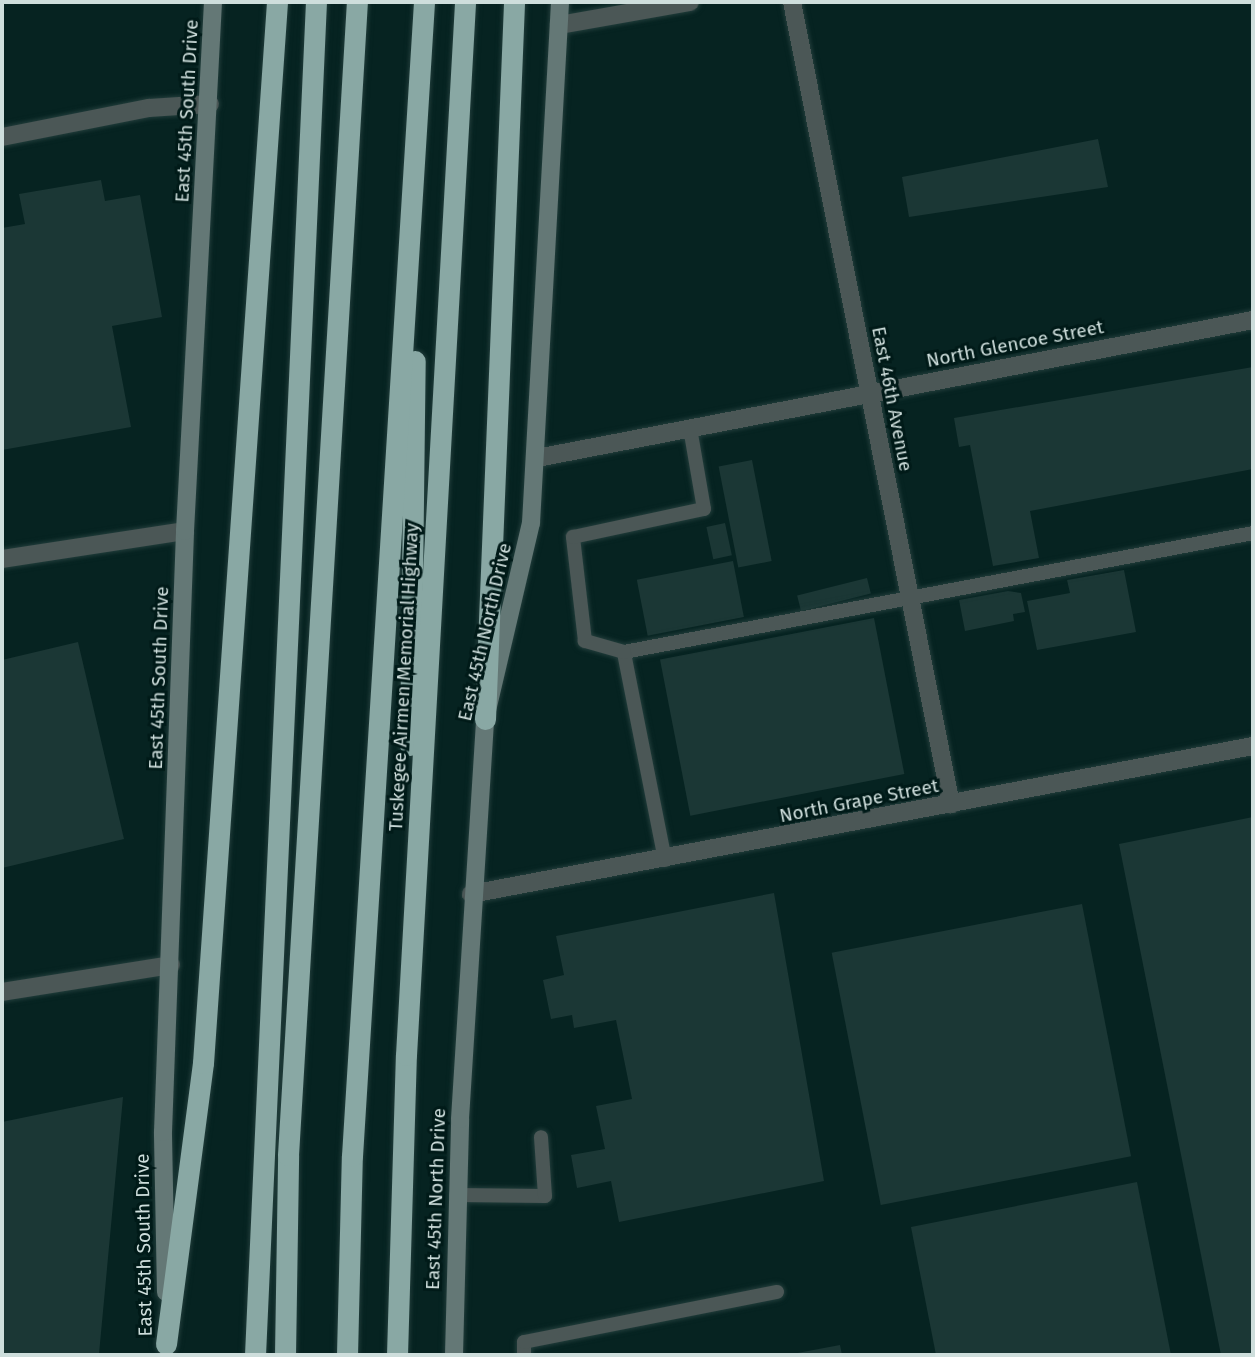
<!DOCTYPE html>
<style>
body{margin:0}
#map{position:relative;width:1255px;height:1357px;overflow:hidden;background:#062321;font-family:"Fira Sans",sans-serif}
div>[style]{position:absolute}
.building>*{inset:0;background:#1b3735;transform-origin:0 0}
.roads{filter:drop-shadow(0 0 2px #223d3b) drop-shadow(0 0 2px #223d3b)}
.service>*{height:14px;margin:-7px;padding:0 7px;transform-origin:7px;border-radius:7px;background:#4b5756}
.minor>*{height:18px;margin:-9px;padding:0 9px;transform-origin:9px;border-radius:9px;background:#4b5756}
.secondary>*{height:18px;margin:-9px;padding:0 9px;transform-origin:9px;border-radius:9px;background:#647876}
.motorway>*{height:21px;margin:-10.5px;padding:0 10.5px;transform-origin:10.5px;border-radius:10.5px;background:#89a8a4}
span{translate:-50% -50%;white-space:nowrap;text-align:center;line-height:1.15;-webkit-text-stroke:6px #001a18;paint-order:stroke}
.street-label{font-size:19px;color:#cededc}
.frame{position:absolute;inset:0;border:4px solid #cededc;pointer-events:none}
</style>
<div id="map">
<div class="building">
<i style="clip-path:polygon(1098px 139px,1108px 187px,909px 217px,902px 177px)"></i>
<i style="clip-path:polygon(101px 180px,105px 201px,140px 195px,162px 317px,112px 326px,131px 427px,2px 450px,2px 228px,25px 224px,19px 194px)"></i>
<i style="clip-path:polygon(1253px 367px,1253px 469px,1030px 511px,1039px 558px,993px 566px,970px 445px,959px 447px,954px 418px)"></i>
<i style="left:752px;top:460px;width:103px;height:34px;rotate:79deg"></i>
<i style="left:725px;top:523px;width:33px;height:19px;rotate:78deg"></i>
<i style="left:733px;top:561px;width:57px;height:98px;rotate:79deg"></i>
<i style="clip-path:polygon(1124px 570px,1136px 632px,1037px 650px,1027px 601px,1070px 593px,1067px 580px)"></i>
<i style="left:867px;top:578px;width:16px;height:72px;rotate:76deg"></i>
<i style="clip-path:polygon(1008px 591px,1021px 593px,1025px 612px,1013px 614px,1014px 621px,965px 631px,959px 600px)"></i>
<i style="left:874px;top:618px;width:159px;height:218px;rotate:79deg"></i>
<i style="clip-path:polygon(78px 642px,124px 839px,2px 868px,2px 660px)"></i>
<i style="clip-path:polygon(1253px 817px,1253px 1355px,1221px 1355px,1119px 844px)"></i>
<i style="clip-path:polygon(774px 893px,824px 1181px,619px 1222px,611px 1181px,577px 1188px,571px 1155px,605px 1149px,596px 1106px,632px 1099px,616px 1020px,574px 1028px,572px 1015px,551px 1019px,543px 980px,564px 975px,556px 936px)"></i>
<i style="left:1082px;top:904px;width:257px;height:255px;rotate:79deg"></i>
<i style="clip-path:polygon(123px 1097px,99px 1354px,2px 1355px,2px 1122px)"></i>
<i style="clip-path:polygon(1137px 1182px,1171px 1355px,936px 1355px,911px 1227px)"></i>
<i style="clip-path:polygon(840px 1345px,842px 1355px,793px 1355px,792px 1354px)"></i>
</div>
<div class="roads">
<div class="service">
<i style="left:624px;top:652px;width:640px;rotate:-10.71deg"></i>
<i style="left:665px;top:860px;width:212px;rotate:-101.2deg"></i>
<i style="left:624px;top:652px;width:41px;rotate:-164.2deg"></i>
<i style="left:585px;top:641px;width:105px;rotate:-96.6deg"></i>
<i style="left:573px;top:537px;width:134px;rotate:-12.1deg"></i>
<i style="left:704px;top:509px;width:82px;rotate:-99.8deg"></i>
<i style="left:456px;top:1195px;width:89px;rotate:0.6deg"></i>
<i style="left:545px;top:1196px;width:59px;rotate:-93.9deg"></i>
<i style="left:524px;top:1355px;width:13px;rotate:-90deg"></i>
<i style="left:524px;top:1342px;width:258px;rotate:-11.2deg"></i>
</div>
<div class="minor">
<i style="left:792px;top:2px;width:818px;rotate:78.79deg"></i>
<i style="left:559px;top:25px;width:133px;rotate:-10deg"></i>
<i style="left:2px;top:137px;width:150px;rotate:-11.2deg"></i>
<i style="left:149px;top:108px;width:61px;rotate:-3.8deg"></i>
<i style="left:537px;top:458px;width:729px;rotate:-10.91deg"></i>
<i style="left:2px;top:559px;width:185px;rotate:-8.7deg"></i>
<i style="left:471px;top:894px;width:796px;rotate:-10.72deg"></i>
<i style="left:2px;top:992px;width:171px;rotate:-9.1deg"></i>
</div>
<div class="secondary">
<i style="left:166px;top:1292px;width:160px;rotate:-91.1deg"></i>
<i style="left:163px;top:1132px;width:601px;rotate:-87.9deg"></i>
<i style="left:185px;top:531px;width:530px;rotate:-86.97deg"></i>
<i style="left:454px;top:1355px;width:236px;rotate:-88.5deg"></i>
<i style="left:460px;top:1119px;width:401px;rotate:-86.4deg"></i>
<i style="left:485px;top:719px;width:201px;rotate:-76.8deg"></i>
<i style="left:531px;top:523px;width:522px;rotate:-86.81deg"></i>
</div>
<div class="motorway">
<i style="left:485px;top:719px;width:718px;rotate:-87.68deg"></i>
<i style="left:410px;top:745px;width:384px;rotate:-89.3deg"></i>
<i style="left:166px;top:1344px;width:283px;rotate:-82.5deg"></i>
<i style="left:203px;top:1063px;width:1064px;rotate:-86.01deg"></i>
<i style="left:255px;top:1355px;width:1354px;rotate:-87.42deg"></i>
<i style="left:285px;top:1355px;width:200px;rotate:-89.1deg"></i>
<i style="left:288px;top:1155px;width:1155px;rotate:-86.58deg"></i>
<i style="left:347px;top:1355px;width:199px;rotate:-88.6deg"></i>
<i style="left:352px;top:1156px;width:1156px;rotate:-86.43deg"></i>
<i style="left:397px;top:1355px;width:300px;rotate:-88.3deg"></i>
<i style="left:406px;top:1055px;width:1055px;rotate:-86.79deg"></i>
</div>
</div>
<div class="street-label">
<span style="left:187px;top:111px;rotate:-87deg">East 45th South Drive</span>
<span style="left:1015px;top:344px;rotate:-11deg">North Glencoe Street</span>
<span style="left:892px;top:399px;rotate:79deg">East 46th Avenue</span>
<span style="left:485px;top:632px;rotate:-77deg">East 45th North Drive</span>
<span style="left:404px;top:677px;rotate:-87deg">Tuskegee Airmen Memorial Highway</span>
<span style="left:159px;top:678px;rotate:-88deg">East 45th South Drive</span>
<span style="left:859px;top:801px;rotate:-11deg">North Grape Street</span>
<span style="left:436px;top:1199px;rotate:-88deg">East 45th North Drive</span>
<span style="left:144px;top:1245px;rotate:-91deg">East 45th South Drive</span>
</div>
<div class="frame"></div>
</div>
